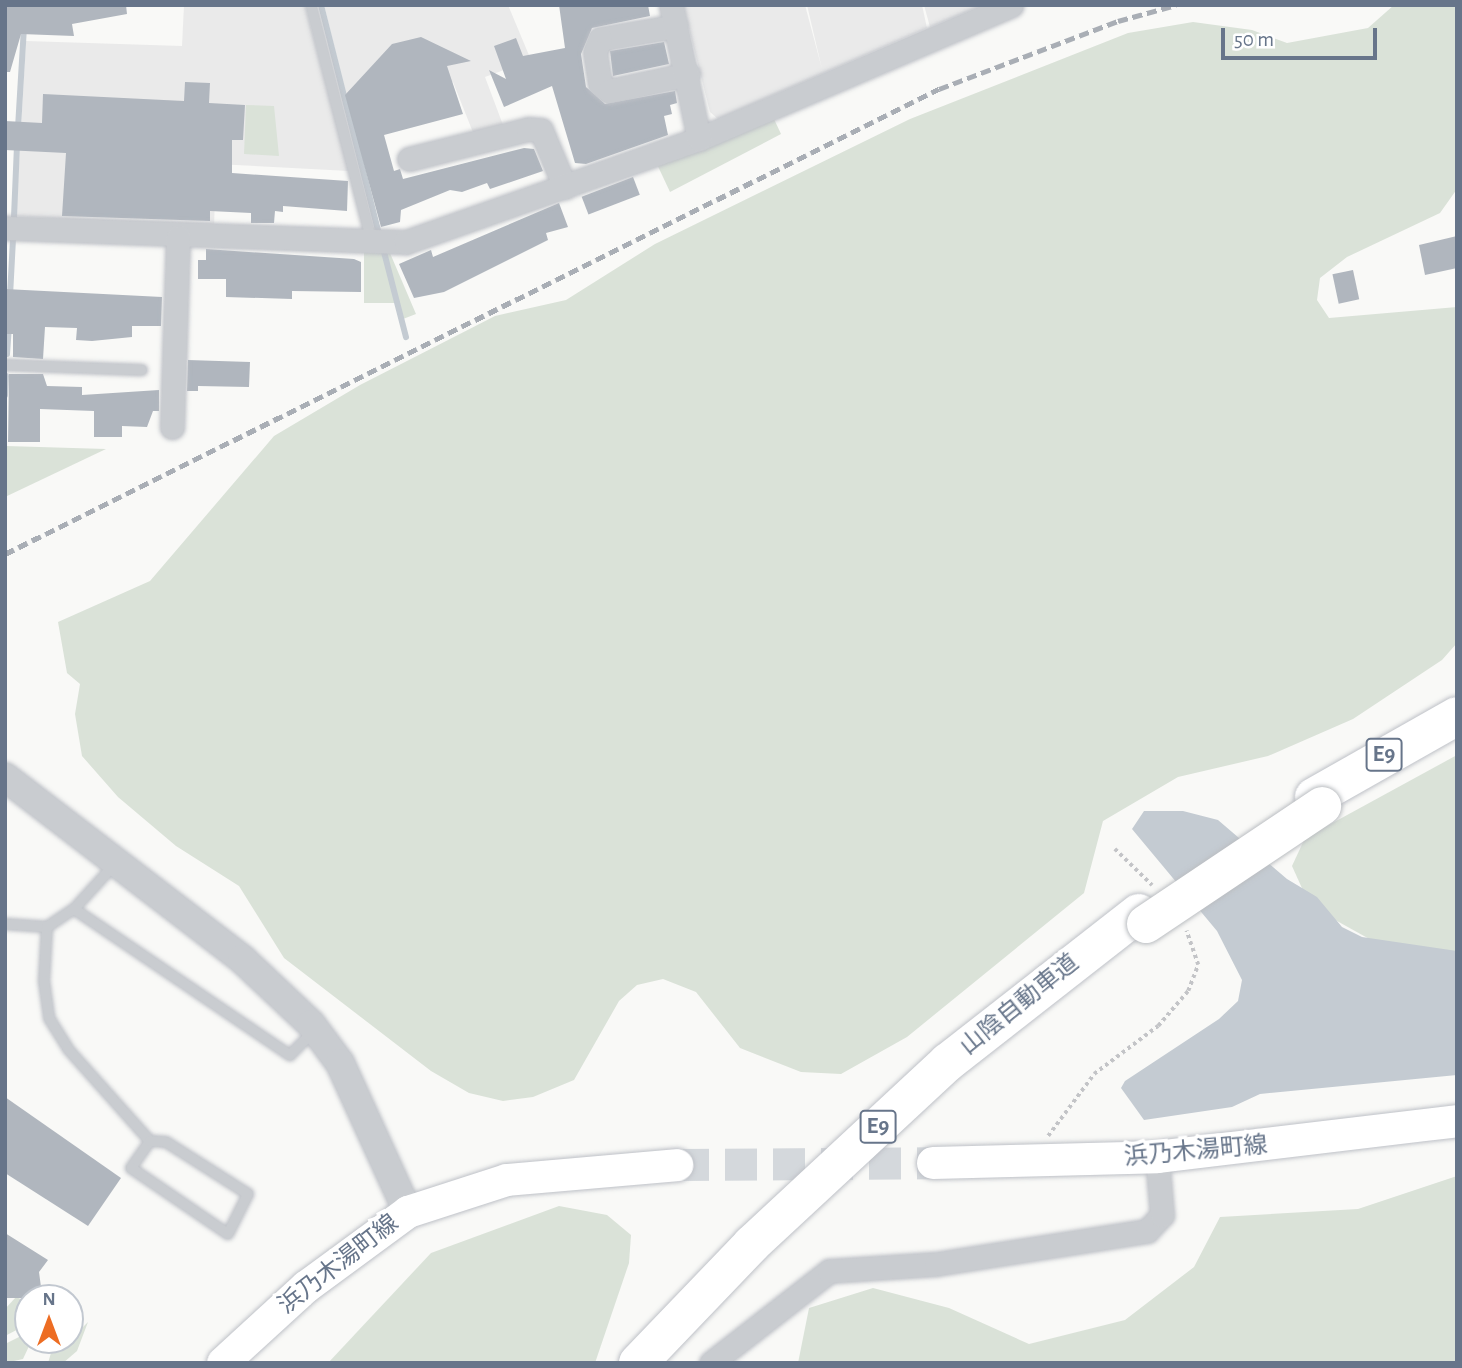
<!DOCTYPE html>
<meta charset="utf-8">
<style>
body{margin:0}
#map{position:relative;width:1462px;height:1368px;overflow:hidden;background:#f9f9f7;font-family:"Alegreya Sans","Noto Sans JP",sans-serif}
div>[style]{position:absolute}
.built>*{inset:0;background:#eaeaea}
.green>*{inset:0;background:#dae2d8}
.water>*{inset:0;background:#c4cbd2}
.stream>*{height:6px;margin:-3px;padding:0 3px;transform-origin:3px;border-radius:3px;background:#c4cbd2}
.building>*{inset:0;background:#b0b6be;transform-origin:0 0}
.secondary-tunnel>*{height:32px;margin-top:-16px;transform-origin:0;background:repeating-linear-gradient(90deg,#d4d8dc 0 32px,transparent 0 48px)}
.path>*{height:3.5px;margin-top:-1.75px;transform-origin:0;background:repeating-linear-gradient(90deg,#c3c4c7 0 3.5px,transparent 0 7px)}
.roads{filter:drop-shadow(0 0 2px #bec1c7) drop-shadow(0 0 2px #bec1c7)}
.service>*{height:10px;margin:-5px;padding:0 5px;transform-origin:5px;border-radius:5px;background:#c9ccd0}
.minor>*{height:23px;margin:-11.5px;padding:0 11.5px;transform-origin:11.5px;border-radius:11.5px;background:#c9ccd0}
.tertiary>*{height:28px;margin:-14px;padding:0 14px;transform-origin:14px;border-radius:14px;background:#c9ccd0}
.secondary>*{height:32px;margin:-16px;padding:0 16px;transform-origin:16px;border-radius:16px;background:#fff}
.motorway>*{height:38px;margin:-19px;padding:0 19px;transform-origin:19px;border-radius:19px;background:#fff}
.rail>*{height:5px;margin-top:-2.5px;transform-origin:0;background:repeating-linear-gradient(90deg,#a9aeb5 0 10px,transparent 0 15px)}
.bridges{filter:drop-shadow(0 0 2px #bbbec2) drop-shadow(0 0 2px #bbbec2)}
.motorway-bridge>*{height:38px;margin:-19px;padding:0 19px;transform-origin:19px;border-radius:19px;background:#fff}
span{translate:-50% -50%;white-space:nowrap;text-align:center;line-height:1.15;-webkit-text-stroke:7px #fff;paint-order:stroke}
.shield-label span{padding:2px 5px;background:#fff;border:2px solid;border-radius:5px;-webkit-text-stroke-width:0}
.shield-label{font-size:23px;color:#67758a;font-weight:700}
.street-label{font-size:24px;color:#67758a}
.frame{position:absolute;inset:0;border:7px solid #67758a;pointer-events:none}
.north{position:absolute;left:14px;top:1284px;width:70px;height:70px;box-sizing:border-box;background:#fff;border:2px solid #c2c8d0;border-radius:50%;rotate:0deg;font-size:19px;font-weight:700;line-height:28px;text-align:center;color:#67758a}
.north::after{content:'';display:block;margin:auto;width:24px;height:32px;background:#ed6d23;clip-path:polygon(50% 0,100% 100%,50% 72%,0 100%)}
.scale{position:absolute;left:1221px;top:28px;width:156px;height:32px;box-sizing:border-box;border:4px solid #67758a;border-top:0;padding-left:9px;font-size:21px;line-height:24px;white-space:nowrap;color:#67758a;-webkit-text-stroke:5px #fff;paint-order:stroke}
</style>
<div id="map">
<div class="built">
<i style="clip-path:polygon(184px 5px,305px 5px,349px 171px,216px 164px,214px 228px,16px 216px,26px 41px,182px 46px)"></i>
<i style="clip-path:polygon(324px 5px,508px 5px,531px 60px,485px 77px,503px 125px,474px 135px,453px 82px,349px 106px)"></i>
<i style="clip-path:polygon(683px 5px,805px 5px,822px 69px,807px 5px,922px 5px,927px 28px,718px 119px,710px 112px)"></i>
<i style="clip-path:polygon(924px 5px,983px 5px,930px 27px)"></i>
</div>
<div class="green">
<i style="clip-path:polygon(1394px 5px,1457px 5px,1457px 189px,1440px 213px,1347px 257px,1320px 278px,1317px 300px,1329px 318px,1457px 307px,1457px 643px,1442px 660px,1353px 719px,1268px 756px,1178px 777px,1103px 821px,1084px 893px,907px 1037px,841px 1074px,801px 1072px,740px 1048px,696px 992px,663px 979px,637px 985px,619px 1001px,574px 1080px,533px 1097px,503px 1101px,469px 1093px,431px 1071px,284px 958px,239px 886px,176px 846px,118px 797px,82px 756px,75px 714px,80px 684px,67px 673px,58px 622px,150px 581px,274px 436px,360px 385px,495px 316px,566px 300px,655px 244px,910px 119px,1128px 33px,1193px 22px,1252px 30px,1287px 43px,1368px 28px)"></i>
<i style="clip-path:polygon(246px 105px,274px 106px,279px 156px,244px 154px)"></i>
<i style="clip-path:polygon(774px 119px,781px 134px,670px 192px,655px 160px)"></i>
<i style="clip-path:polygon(364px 252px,390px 253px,416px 314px,403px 319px,398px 303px,364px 303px)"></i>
<i style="clip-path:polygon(6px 446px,106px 449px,5px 497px)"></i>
<i style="clip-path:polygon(1457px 755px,1457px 957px,1382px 946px,1310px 906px,1292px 866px,1305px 838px)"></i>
<i style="clip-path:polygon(1457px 1176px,1457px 1363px,798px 1363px,809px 1308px,873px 1288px,949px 1308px,1029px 1344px,1125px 1320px,1194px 1267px,1220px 1217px,1358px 1209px)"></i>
<i style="clip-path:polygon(559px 1206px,607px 1215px,631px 1235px,629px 1263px,595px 1363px,328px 1363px,431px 1253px)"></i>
<i style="clip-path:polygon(16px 1297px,28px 1302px,28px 1324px,5px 1336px,5px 1309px)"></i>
<i style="clip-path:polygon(88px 1322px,77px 1351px,63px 1363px,48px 1363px,53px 1346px,70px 1340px)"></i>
<i style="clip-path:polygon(23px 1335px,30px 1344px,23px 1359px,5px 1363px,5px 1344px)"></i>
</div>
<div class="water">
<i style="clip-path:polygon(1144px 811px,1183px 811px,1218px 820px,1287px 879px,1317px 897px,1342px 927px,1362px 937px,1457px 951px,1457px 1075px,1260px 1094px,1232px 1107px,1144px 1120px,1121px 1088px,1125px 1081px,1219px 1019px,1238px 1001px,1242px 980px,1217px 931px,1132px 829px)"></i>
</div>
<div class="stream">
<i style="left:321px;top:5px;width:232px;rotate:75.8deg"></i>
<i style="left:18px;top:128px;width:101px;rotate:-86.6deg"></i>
<i style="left:14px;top:217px;width:72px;rotate:-87.6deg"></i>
<i style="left:384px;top:252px;width:88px;rotate:75.5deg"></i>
<i style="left:10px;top:296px;width:58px;rotate:-87deg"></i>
<i style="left:7px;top:354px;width:26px;rotate:-86deg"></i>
<i style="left:5px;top:395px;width:19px;rotate:-87deg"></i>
</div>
<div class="building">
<i style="clip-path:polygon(5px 5px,126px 5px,127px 14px,72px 24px,74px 36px,21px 34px,10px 72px,5px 72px)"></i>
<i style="clip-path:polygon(559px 5px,648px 5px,650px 16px,592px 28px,581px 54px,586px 87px,605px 104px,675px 91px,677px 103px,670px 105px,672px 114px,664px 116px,668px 135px,586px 164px,575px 163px,552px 86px,504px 107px,489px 70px,506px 79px,494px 46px,516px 38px,523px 56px,565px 48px)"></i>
<i style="clip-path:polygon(421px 37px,471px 61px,447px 66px,463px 114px,384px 135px,394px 171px,400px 169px,403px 179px,524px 148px,534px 149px,543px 171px,490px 189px,487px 183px,462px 192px,450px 190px,401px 210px,400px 222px,381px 227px,345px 95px,392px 44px)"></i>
<i style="clip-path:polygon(664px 42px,669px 64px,613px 76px,610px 51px)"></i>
<i style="clip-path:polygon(185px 82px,210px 83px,209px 103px,245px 105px,243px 140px,232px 140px,232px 173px,348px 181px,347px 211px,283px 206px,283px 212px,275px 211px,274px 223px,251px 223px,251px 213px,210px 211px,210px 221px,62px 216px,66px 153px,5px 150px,5px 121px,42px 123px,43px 94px,184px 101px)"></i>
<i style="left:633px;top:177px;width:19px;height:55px;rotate:69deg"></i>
<i style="clip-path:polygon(559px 203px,568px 227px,546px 233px,548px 240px,444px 292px,414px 298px,399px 264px,431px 250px,433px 257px)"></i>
<i style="clip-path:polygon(1457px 236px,1457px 268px,1425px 275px,1419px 245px)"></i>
<i style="clip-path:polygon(206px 249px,354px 259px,361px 262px,361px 292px,292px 291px,292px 299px,226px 297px,226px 279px,198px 279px,198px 260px,206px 260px)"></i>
<i style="left:1353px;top:270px;width:30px;height:21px;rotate:78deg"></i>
<i style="clip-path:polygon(5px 289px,162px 297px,161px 326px,132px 326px,132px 337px,92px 341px,76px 340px,77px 328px,45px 327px,43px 359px,13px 357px,13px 334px,5px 334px)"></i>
<i style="clip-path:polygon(188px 360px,250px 362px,249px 387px,198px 386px,198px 391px,187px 391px)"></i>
<i style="clip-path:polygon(9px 374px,43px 374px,47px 386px,82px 387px,82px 395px,159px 390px,159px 411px,153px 411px,147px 427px,122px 426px,122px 437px,94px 437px,94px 411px,40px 409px,40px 442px,8px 442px)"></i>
<i style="clip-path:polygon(5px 1097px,121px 1178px,88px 1226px,5px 1173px)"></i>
<i style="clip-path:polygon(5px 1233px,48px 1260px,39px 1272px,41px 1287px,35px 1298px,5px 1298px)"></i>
</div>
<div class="secondary-tunnel">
<i style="left:677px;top:1165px;width:256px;rotate:-0.4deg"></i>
</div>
<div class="path">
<i style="left:1115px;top:849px;width:52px;rotate:44.2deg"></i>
<i style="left:1048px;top:1136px;width:77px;rotate:-53.4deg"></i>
<i style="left:1094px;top:1074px;width:80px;rotate:-36.9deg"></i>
<i style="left:1158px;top:1026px;width:46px;rotate:-49.4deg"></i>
<i style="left:1188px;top:991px;width:28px;rotate:-69deg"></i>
<i style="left:1198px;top:965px;width:36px;rotate:-109deg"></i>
</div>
<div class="roads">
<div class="service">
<i style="left:311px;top:5px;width:245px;rotate:75.6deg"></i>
<i style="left:5px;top:365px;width:137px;rotate:2.1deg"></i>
<i style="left:74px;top:909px;width:61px;rotate:-47.7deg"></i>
<i style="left:5px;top:924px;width:42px;rotate:4.1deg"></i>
<i style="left:47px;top:927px;width:54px;rotate:93.2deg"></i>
<i style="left:44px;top:981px;width:37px;rotate:82deg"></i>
<i style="left:49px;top:1018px;width:36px;rotate:58deg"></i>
<i style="left:68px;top:1049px;width:123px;rotate:48.3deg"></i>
<i style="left:150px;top:1141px;width:33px;rotate:125deg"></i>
<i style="left:131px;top:1168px;width:117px;rotate:34.2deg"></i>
<i style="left:228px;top:1234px;width:45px;rotate:-63.4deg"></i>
<i style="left:248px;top:1194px;width:97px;rotate:-147.6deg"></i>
<i style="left:166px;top:1142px;width:16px;rotate:-176deg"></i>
<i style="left:47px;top:927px;width:32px;rotate:-34deg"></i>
<i style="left:74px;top:909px;width:261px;rotate:34.1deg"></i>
<i style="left:290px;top:1055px;width:35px;rotate:-45deg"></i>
</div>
<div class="minor">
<i style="left:676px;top:26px;width:77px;rotate:170.3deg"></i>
<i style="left:600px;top:39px;width:14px;rotate:111deg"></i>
<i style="left:595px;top:52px;width:32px;rotate:81deg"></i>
<i style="left:600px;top:84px;width:11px;rotate:38deg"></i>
<i style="left:609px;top:91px;width:81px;rotate:-12.1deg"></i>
<i style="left:699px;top:139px;width:340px;rotate:-23.2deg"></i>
<i style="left:409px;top:159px;width:123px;rotate:-14.1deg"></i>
<i style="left:528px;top:129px;width:13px;rotate:4deg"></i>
<i style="left:541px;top:130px;width:62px;rotate:67.2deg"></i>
<i style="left:5px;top:228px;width:401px;rotate:2deg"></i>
<i style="left:406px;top:242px;width:311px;rotate:-19.4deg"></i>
<i style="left:699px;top:139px;width:137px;rotate:-101.8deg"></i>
<i style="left:172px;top:427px;width:190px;rotate:-88.2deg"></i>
<i style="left:711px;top:1363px;width:150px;rotate:-37.9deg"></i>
<i style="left:829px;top:1271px;width:107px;rotate:-3.7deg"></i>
<i style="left:936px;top:1264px;width:214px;rotate:-8.9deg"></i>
<i style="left:1147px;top:1231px;width:22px;rotate:-47deg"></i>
<i style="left:1162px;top:1215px;width:58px;rotate:-94.9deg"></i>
</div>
<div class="tertiary">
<i style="left:5px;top:777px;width:299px;rotate:37.5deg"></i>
<i style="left:242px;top:959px;width:95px;rotate:43.3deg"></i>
<i style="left:311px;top:1024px;width:49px;rotate:53.4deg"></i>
<i style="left:340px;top:1063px;width:164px;rotate:65.5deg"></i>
</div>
<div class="secondary">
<i style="left:933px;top:1163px;width:224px;rotate:-1.5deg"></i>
<i style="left:1157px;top:1157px;width:302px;rotate:-6.8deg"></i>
<i style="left:223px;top:1363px;width:113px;rotate:-42.5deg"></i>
<i style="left:306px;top:1287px;width:127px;rotate:-36.3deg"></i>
<i style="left:408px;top:1212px;width:104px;rotate:-17.9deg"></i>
<i style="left:507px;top:1180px;width:171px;rotate:-5deg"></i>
</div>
<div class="motorway">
<i style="left:1314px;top:797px;width:164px;rotate:-29.5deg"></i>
<i style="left:638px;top:1363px;width:165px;rotate:-46.2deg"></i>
<i style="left:752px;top:1244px;width:267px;rotate:-42.9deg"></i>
<i style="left:948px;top:1062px;width:242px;rotate:-38deg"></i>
</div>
</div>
<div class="rail">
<i style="left:5px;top:554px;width:1043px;rotate:-26.47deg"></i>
<i style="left:939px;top:89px;width:191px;rotate:-20.8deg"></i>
<i style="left:1118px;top:21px;width:60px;rotate:-15.4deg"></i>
</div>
<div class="bridges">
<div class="motorway-bridge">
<i style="left:1146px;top:924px;width:212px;rotate:-33.8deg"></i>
</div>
</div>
<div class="shield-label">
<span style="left:1384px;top:755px">E9</span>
<span style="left:878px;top:1127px">E9</span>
</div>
<div class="street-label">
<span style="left:1020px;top:1005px;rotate:-39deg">山陰自動車道</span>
<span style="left:1196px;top:1152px;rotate:-5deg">浜乃木湯町線</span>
<span style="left:339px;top:1265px;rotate:-38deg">浜乃木湯町線</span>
</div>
<div class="frame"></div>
<div class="north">N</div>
<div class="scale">50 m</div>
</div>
